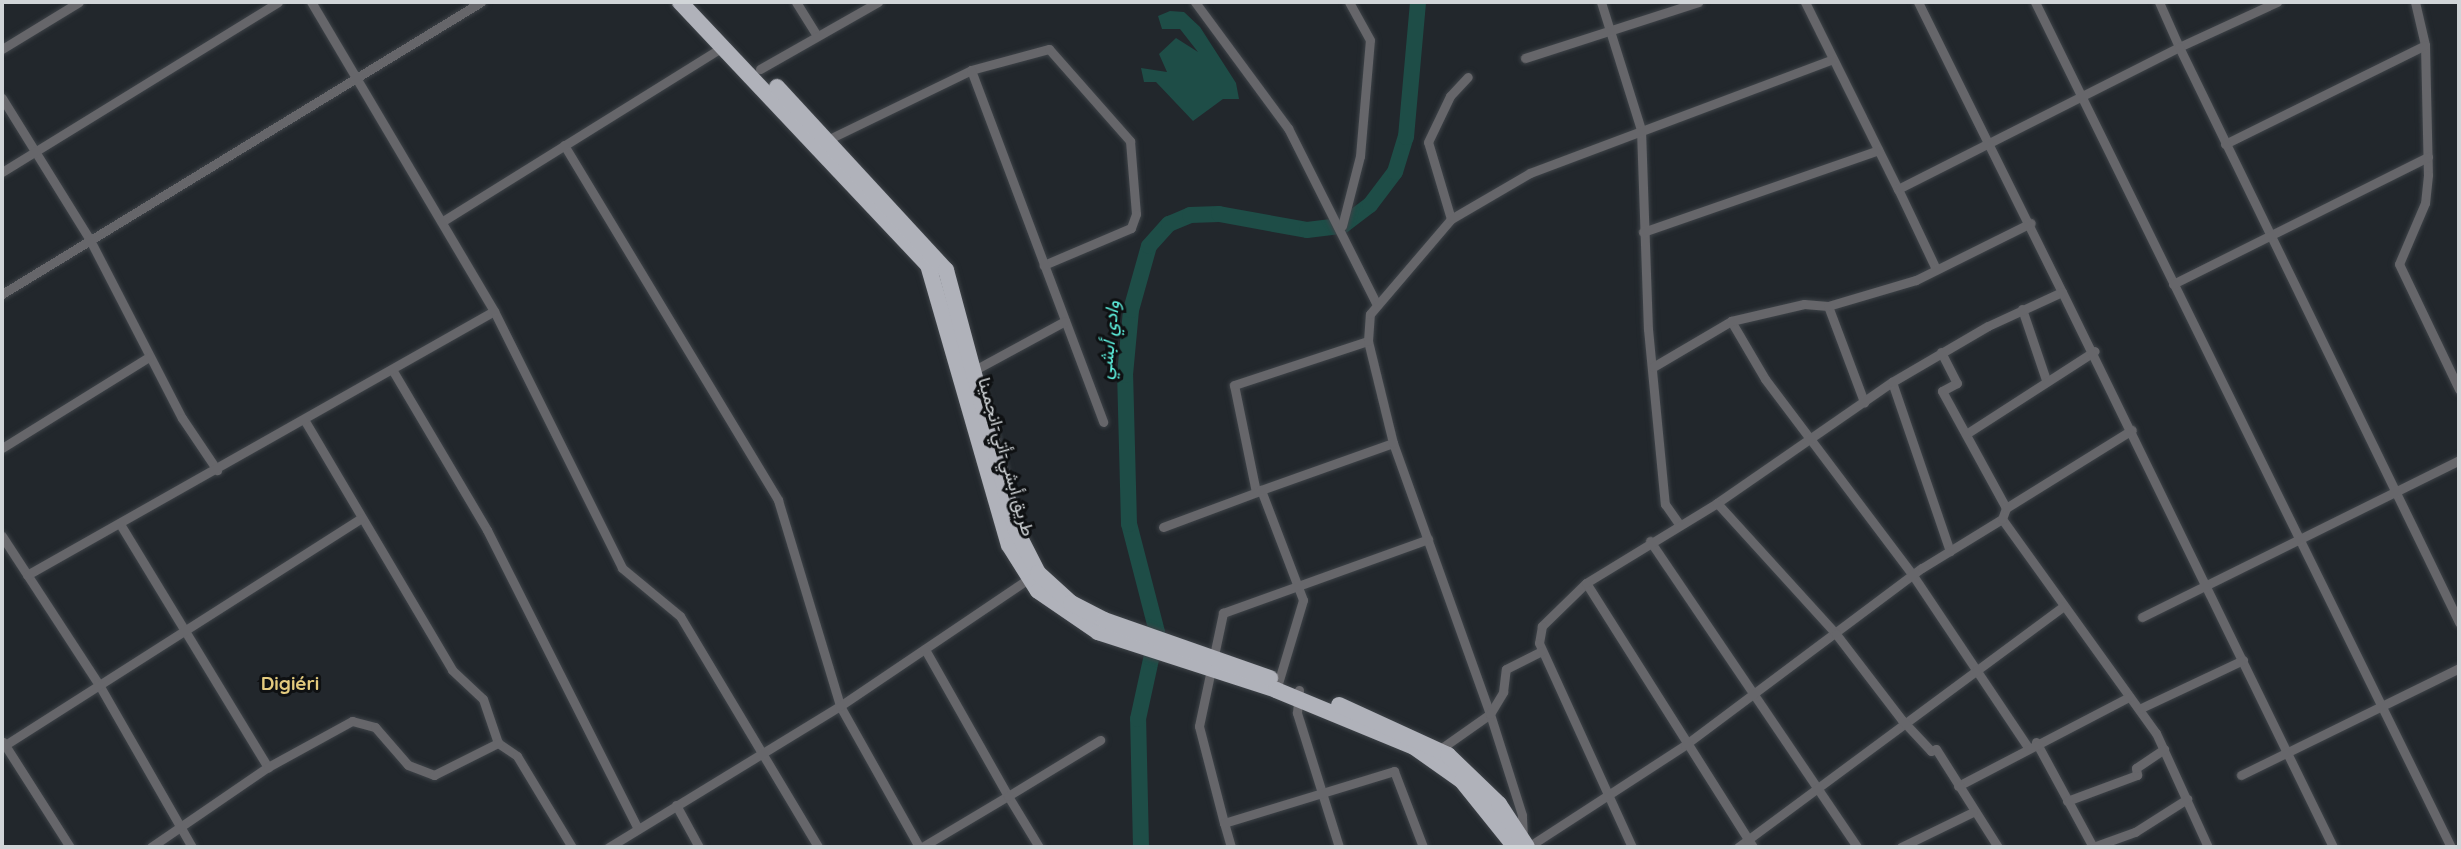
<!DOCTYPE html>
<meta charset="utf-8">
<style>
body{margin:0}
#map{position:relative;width:2461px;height:849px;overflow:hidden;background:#22272c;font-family:Quicksand,Vazirmatn,sans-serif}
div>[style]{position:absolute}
.water>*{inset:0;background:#1e4d47}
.river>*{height:16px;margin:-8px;padding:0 8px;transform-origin:8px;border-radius:8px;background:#1e4d47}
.roads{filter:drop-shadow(0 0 2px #3e4348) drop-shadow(0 0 2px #3e4348)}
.minor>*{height:9px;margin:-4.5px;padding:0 4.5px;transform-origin:4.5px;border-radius:4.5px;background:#66666a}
.trunk>*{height:16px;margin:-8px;padding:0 8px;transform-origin:8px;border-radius:8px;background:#b0b2ba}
span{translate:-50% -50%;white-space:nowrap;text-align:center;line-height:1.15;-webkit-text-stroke:6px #0e1012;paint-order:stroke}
.street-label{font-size:18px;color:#d1d5d8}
.water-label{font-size:19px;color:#5ef1df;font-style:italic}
.neighbourhood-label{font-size:19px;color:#e4cb7e;font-weight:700}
.frame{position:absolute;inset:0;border:4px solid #d1d5d8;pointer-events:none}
</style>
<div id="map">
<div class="water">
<i style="clip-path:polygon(1170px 11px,1184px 12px,1200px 27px,1236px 83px,1239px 99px,1223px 99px,1193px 121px,1156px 82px,1144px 82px,1141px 68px,1167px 72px,1159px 54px,1176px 38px,1198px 52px,1180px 29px,1162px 29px,1158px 16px)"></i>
</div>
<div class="river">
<i style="left:1141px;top:847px;width:128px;rotate:-91.3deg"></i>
<i style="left:1138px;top:719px;width:89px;rotate:-77.7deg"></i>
<i style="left:1157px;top:632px;width:112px;rotate:-104.5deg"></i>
<i style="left:1129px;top:524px;width:149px;rotate:-91.5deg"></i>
<i style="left:1125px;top:375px;width:65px;rotate:-84.7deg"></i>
<i style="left:1131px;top:310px;width:66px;rotate:-74.3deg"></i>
<i style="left:1149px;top:246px;width:30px;rotate:-48deg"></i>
<i style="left:1169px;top:224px;width:23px;rotate:-23deg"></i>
<i style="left:1190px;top:215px;width:29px;rotate:-2deg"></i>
<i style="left:1219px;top:214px;width:89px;rotate:10.3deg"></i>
<i style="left:1307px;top:230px;width:35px;rotate:-7deg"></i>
<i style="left:1342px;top:226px;width:35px;rotate:-37deg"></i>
<i style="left:1370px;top:205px;width:41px;rotate:-52.9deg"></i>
<i style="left:1395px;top:172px;width:37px;rotate:-73deg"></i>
<i style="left:1406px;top:137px;width:136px;rotate:-84.9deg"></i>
</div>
<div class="roads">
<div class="minor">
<i style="left:796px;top:2px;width:36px;rotate:58deg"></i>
<i style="left:1195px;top:2px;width:157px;rotate:53.6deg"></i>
<i style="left:1288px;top:128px;width:198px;rotate:63.3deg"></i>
<i style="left:1601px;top:2px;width:134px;rotate:72.6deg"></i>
<i style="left:1641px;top:130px;width:199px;rotate:88deg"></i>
<i style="left:1648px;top:329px;width:176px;rotate:84.5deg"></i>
<i style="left:1665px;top:504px;width:24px;rotate:55deg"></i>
<i style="left:1805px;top:2px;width:209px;rotate:63.6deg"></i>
<i style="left:1918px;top:2px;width:324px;rotate:63.6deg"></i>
<i style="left:2035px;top:2px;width:942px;rotate:63.79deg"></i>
<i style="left:2159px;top:2px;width:49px;rotate:66deg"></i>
<i style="left:2179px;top:47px;width:108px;rotate:-24.7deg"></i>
<i style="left:2415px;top:2px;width:44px;rotate:76.9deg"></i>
<i style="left:2425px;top:45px;width:130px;rotate:88.7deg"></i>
<i style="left:2428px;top:175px;width:28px;rotate:96deg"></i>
<i style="left:2425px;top:203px;width:66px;rotate:113.1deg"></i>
<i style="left:2399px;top:264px;width:139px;rotate:64.4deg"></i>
<i style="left:2px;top:49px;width:90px;rotate:-31.4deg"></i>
<i style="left:1525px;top:58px;width:182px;rotate:-17.9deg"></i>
<i style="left:760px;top:69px;width:136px;rotate:-29.6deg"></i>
<i style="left:971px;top:70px;width:81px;rotate:-15.1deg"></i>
<i style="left:1049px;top:49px;width:123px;rotate:48.6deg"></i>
<i style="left:1130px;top:141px;width:73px;rotate:85.3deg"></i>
<i style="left:1136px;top:214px;width:15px;rotate:110deg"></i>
<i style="left:1131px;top:228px;width:95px;rotate:157deg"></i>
<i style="left:2px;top:98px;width:167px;rotate:58.2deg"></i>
<i style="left:90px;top:240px;width:200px;rotate:62.7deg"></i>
<i style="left:182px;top:418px;width:63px;rotate:56.1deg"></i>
<i style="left:823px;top:142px;width:165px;rotate:-25.9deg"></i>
<i style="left:971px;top:70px;width:376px;rotate:69.4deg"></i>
<i style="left:2225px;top:144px;width:223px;rotate:-26.3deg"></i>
<i style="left:564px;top:145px;width:415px;rotate:58.9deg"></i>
<i style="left:778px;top:500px;width:215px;rotate:73.2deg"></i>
<i style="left:840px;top:706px;width:162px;rotate:60.7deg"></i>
<i style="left:2px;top:172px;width:324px;rotate:-31.6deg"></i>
<i style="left:1451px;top:219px;width:80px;rotate:-106.6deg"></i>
<i style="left:1428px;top:142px;width:51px;rotate:-64.4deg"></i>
<i style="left:1450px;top:96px;width:26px;rotate:-47deg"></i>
<i style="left:443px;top:221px;width:331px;rotate:-31.9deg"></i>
<i style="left:1342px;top:226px;width:72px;rotate:-75.6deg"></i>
<i style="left:1360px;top:156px;width:116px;rotate:-85.1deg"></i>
<i style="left:1370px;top:40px;width:43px;rotate:-118.9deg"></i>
<i style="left:1643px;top:232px;width:249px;rotate:-19.2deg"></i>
<i style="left:1936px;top:269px;width:89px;rotate:-115.4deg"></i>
<i style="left:1898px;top:189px;width:315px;rotate:-26.8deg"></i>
<i style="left:2179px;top:47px;width:640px;rotate:64.04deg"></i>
<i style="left:2173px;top:284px;width:285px;rotate:-26.5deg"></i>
<i style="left:2px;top:294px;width:561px;rotate:-31.37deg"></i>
<i style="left:1828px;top:306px;width:103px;rotate:69.4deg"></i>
<i style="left:2022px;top:309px;width:75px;rotate:71.3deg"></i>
<i style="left:494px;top:311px;width:287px;rotate:63.5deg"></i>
<i style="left:622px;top:568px;width:75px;rotate:39.6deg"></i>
<i style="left:680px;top:616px;width:269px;rotate:59.1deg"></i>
<i style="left:1731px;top:321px;width:67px;rotate:59.6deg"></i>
<i style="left:1765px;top:379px;width:248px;rotate:53deg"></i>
<i style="left:1914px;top:577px;width:203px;rotate:56.2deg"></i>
<i style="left:1941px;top:352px;width:35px;rotate:63deg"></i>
<i style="left:1957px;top:383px;width:17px;rotate:152deg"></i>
<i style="left:1942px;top:391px;width:133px;rotate:61.3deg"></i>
<i style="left:1653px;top:367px;width:91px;rotate:-30.5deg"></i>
<i style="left:1731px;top:321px;width:75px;rotate:-13.1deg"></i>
<i style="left:1804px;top:304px;width:24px;rotate:5deg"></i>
<i style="left:1828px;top:306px;width:92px;rotate:-16.5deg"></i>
<i style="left:1916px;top:280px;width:128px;rotate:-26.4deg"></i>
<i style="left:393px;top:371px;width:185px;rotate:59.4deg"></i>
<i style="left:487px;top:530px;width:335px;rotate:63.2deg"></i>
<i style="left:971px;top:372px;width:107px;rotate:-28.5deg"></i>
<i style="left:1892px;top:382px;width:179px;rotate:71.1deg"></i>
<i style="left:305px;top:421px;width:289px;rotate:59.4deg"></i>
<i style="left:452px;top:670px;width:42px;rotate:43.1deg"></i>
<i style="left:483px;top:699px;width:46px;rotate:71.2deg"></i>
<i style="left:498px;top:743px;width:23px;rotate:34deg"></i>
<i style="left:517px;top:756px;width:106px;rotate:58.9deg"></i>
<i style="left:1966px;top:434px;width:153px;rotate:-32.8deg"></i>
<i style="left:2px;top:448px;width:173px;rotate:-31.8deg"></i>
<i style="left:1256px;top:492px;width:109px;rotate:-101.6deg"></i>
<i style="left:1234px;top:385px;width:141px;rotate:-18.2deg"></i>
<i style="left:1717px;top:503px;width:213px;rotate:-34.7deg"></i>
<i style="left:1892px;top:382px;width:111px;rotate:-30.3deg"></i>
<i style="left:1988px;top:326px;width:81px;rotate:-24.7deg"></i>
<i style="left:2062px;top:292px;width:618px;rotate:63.97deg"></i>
<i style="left:2002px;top:519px;width:264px;rotate:54.3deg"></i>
<i style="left:2156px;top:733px;width:125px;rotate:65.5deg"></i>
<i style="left:120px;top:524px;width:285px;rotate:58.7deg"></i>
<i style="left:1163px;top:527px;width:103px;rotate:-20.4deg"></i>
<i style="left:2px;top:536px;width:176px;rotate:56.9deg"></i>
<i style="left:98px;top:683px;width:189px;rotate:60.2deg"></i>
<i style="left:1650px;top:541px;width:369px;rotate:55.9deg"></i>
<i style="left:27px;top:575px;width:536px;rotate:-29.48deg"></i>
<i style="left:494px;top:311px;width:359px;rotate:-120.6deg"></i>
<i style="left:1586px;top:583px;width:62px;rotate:135.7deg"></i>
<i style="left:1542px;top:626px;width:17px;rotate:100deg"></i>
<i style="left:1539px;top:643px;width:224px;rotate:65.5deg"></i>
<i style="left:2142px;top:617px;width:354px;rotate:-26.3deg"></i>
<i style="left:1276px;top:690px;width:94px;rotate:-73.3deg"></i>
<i style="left:1303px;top:600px;width:118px;rotate:-110.9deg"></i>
<i style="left:1261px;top:490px;width:140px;rotate:-19.6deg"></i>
<i style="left:1299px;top:690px;width:23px;rotate:95deg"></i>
<i style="left:1297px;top:713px;width:140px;rotate:72.6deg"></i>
<i style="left:2139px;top:709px;width:115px;rotate:-25.2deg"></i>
<i style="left:3px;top:742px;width:125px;rotate:57.5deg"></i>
<i style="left:2036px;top:742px;width:119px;rotate:61.5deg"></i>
<i style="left:2px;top:747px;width:426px;rotate:-32.5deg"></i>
<i style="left:1436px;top:752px;width:66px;rotate:-35.1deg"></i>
<i style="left:1490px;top:714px;width:288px;rotate:-109.7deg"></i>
<i style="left:1393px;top:443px;width:105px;rotate:-103.8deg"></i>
<i style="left:1368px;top:341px;width:27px;rotate:-86deg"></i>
<i style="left:1370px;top:314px;width:125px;rotate:-49.5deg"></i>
<i style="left:1451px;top:219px;width:91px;rotate:-30.2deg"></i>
<i style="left:1530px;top:173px;width:322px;rotate:-20.6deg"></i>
<i style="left:2241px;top:775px;width:243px;rotate:-26.1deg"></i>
<i style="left:1958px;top:786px;width:193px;rotate:-27.5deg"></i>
<i style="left:2067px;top:801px;width:75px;rotate:-20.4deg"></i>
<i style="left:2137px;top:775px;width:7px;rotate:-98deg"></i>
<i style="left:2136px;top:768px;width:34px;rotate:-34deg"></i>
<i style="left:676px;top:805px;width:48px;rotate:61.3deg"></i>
<i style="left:1224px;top:823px;width:100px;rotate:-104.5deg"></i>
<i style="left:1199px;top:726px;width:116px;rotate:-78deg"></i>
<i style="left:1223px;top:613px;width:218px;rotate:-19.8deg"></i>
<i style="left:1523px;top:837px;width:22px;rotate:-93deg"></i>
<i style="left:1522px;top:815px;width:106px;rotate:-107.6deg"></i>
<i style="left:1490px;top:714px;width:26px;rotate:-59deg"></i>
<i style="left:1503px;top:692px;width:23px;rotate:-83deg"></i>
<i style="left:1506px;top:669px;width:40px;rotate:-26.6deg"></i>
<i style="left:151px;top:847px;width:142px;rotate:-34.4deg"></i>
<i style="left:268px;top:767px;width:96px;rotate:-28.7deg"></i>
<i style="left:352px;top:721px;width:24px;rotate:15deg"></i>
<i style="left:375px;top:727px;width:50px;rotate:49deg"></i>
<i style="left:408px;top:765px;width:28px;rotate:21deg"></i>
<i style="left:434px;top:775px;width:72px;rotate:-26.6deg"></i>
<i style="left:609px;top:847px;width:271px;rotate:-31.4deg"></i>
<i style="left:840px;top:706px;width:227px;rotate:-34deg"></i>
<i style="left:922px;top:847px;width:100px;rotate:-30.7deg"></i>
<i style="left:1008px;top:796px;width:169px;rotate:-119.5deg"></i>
<i style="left:1039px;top:847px;width:60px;rotate:-121.3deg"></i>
<i style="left:1008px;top:796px;width:108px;rotate:-31.3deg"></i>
<i style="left:1231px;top:847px;width:25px;rotate:-106deg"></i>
<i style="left:1224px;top:823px;width:178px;rotate:-17deg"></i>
<i style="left:1394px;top:771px;width:81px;rotate:69.1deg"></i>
<i style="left:1528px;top:847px;width:187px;rotate:-33deg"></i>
<i style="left:1685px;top:745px;width:296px;rotate:-36.8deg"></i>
<i style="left:1922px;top:568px;width:94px;rotate:-31.5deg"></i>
<i style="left:2002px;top:519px;width:12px;rotate:-70deg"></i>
<i style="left:2006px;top:508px;width:148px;rotate:-31.8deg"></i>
<i style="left:1738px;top:847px;width:405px;rotate:-36.5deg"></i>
<i style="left:1753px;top:847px;width:312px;rotate:-122.3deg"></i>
<i style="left:1586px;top:583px;width:153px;rotate:-31.4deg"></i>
<i style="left:1717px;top:503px;width:177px;rotate:47.7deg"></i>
<i style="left:1836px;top:634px;width:108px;rotate:52.5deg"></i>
<i style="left:1902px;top:720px;width:42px;rotate:46.9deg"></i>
<i style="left:1931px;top:751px;width:5px;rotate:-22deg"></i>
<i style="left:1936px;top:749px;width:116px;rotate:57.7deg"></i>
<i style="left:1901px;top:847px;width:80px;rotate:-25.9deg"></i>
<i style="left:2093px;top:847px;width:45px;rotate:-19.7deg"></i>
<i style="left:2135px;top:832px;width:62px;rotate:-32.4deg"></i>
</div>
<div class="trunk">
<i style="left:680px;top:2px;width:361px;rotate:46.7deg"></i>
<i style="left:928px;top:265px;width:291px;rotate:73.9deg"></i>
<i style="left:1009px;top:545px;width:54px;rotate:57.8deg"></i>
<i style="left:1038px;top:591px;width:73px;rotate:34.3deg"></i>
<i style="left:1098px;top:632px;width:187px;rotate:18deg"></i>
<i style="left:1276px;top:690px;width:149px;rotate:22.4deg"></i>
<i style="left:1414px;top:747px;width:59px;rotate:35.3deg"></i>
<i style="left:1462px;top:781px;width:85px;rotate:51.2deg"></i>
<i style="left:777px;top:87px;width:249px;rotate:47.3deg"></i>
<i style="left:946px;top:270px;width:269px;rotate:74.9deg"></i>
<i style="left:1016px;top:530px;width:48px;rotate:62.9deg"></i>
<i style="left:1038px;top:573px;width:45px;rotate:42.3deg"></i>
<i style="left:1071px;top:603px;width:37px;rotate:27deg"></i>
<i style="left:1104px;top:620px;width:176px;rotate:19.3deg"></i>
<i style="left:1339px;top:705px;width:120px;rotate:24.6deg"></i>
<i style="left:1448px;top:755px;width:71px;rotate:43.9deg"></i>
<i style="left:1499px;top:804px;width:51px;rotate:56.9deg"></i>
</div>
</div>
<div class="street-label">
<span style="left:1006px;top:457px;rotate:74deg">طريق أبشي-أتي-انجمينا</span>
</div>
<div class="water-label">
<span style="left:1109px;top:340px;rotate:-84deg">وادي أبشي</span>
</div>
<div class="neighbourhood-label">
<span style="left:290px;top:684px">Digiéri</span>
</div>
<div class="frame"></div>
</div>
